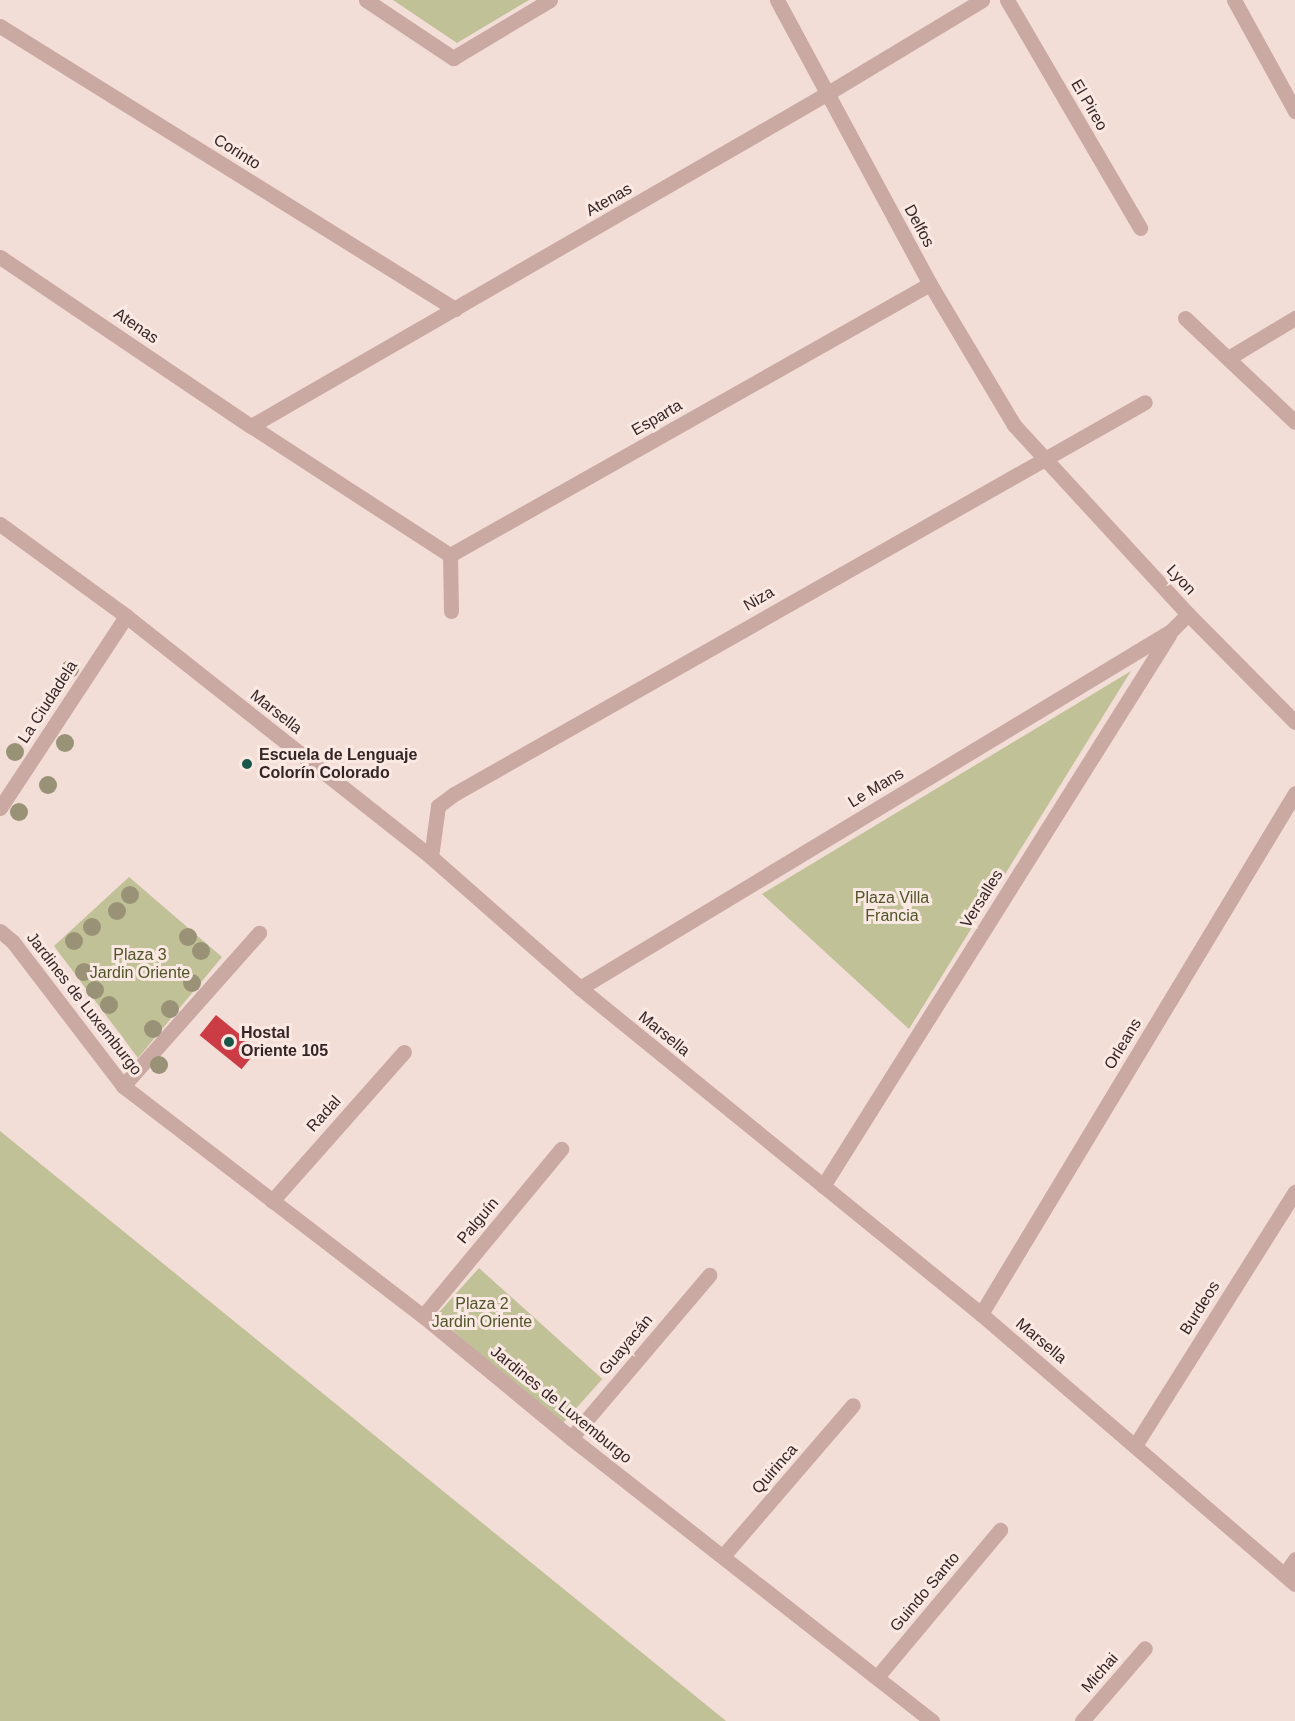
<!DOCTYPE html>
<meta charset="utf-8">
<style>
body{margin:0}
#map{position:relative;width:1295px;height:1721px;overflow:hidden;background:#f2ddd7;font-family:Arial,sans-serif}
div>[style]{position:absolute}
.green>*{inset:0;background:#c0c197;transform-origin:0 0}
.building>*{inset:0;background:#cb3c45;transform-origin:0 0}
.minor>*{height:15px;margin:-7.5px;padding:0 7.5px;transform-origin:7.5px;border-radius:7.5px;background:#caa9a3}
.tertiary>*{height:15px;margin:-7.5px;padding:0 7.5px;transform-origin:7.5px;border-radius:7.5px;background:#caa9a3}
.trees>*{width:18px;height:18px;margin:-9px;border-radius:50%;background:#999277}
.dots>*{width:16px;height:16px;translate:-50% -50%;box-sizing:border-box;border:3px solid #fae9e3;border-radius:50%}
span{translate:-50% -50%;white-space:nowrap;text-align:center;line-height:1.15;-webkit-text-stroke:6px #fae9e3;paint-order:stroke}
.street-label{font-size:16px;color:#352525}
.poi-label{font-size:16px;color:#352525;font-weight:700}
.left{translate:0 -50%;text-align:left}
.park-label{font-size:16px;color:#515428}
</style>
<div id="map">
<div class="green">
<i style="clip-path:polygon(393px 0,529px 0,457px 43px)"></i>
<i style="clip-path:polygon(1131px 671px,909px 1029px,762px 894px)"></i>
<i style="clip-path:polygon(129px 877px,222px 957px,138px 1058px,54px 946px)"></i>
<i style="clip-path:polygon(0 1131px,726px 1721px,0 1721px)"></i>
<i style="left:479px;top:1268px;width:166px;height:64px;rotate:42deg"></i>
</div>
<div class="building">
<i style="left:216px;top:1015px;width:54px;height:26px;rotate:39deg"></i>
</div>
<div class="minor">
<i style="left:366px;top:0;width:105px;rotate:33.7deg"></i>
<i style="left:453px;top:58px;width:113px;rotate:-30.9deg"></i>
<i style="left:1007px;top:0;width:264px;rotate:59.7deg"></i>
<i style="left:1234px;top:0;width:127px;rotate:61.2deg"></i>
<i style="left:0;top:26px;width:536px;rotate:31.88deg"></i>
<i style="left:0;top:257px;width:303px;rotate:34deg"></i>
<i style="left:251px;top:426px;width:666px;rotate:-29.99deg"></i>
<i style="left:828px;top:93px;width:180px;rotate:-31.1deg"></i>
<i style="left:1185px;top:318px;width:151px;rotate:43.4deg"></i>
<i style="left:1230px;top:357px;width:76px;rotate:-31deg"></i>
<i style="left:251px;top:426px;width:237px;rotate:33deg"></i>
<i style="left:1043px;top:460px;width:117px;rotate:-29.6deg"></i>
<i style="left:0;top:524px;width:156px;rotate:36.1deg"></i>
<i style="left:126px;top:616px;width:389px;rotate:38.3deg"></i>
<i style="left:451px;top:611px;width:56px;rotate:-91deg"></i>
<i style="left:450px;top:555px;width:551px;rotate:-29.45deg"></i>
<i style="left:0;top:808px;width:230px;rotate:-56.7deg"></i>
<i style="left:580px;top:988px;width:690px;rotate:-31.13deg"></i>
<i style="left:1171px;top:631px;width:24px;rotate:-45deg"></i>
<i style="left:123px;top:1086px;width:205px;rotate:-48.4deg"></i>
<i style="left:823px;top:1186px;width:651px;rotate:-57.87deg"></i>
<i style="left:272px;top:1201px;width:199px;rotate:-48.5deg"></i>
<i style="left:981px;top:1314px;width:608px;rotate:-58.92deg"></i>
<i style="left:423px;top:1316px;width:217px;rotate:-50.4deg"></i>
<i style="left:571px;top:1438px;width:214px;rotate:-49.7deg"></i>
<i style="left:1136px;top:1444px;width:298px;rotate:-57.8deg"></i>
<i style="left:723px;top:1556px;width:199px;rotate:-49.3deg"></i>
<i style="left:1285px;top:1574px;width:18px;rotate:-56deg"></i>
<i style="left:877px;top:1677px;width:192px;rotate:-50.1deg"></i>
<i style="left:1082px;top:1721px;width:96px;rotate:-49.2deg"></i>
</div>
<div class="tertiary">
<i style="left:777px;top:0;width:323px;rotate:61.7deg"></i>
<i style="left:930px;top:284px;width:164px;rotate:59.2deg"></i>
<i style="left:1014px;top:425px;width:257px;rotate:47.4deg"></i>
<i style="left:1188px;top:614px;width:152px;rotate:45.3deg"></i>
<i style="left:1043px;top:460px;width:677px;rotate:150.44deg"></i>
<i style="left:454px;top:794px;width:20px;rotate:143deg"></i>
<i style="left:438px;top:806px;width:51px;rotate:97.8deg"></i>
<i style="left:431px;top:857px;width:198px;rotate:41.3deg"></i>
<i style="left:580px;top:988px;width:517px;rotate:39.11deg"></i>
<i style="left:981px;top:1314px;width:414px;rotate:40.7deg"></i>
<i style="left:0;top:931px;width:17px;rotate:40deg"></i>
<i style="left:13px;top:942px;width:181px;rotate:52.6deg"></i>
<i style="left:123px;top:1086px;width:378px;rotate:37.5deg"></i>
<i style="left:423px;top:1316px;width:192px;rotate:39.5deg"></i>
<i style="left:571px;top:1438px;width:459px;rotate:38.1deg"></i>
</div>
<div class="trees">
<i style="left:70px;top:669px"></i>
<i style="left:65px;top:743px"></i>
<i style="left:15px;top:752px"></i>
<i style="left:48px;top:785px"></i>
<i style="left:19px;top:812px"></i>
<i style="left:130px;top:895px"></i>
<i style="left:117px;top:911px"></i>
<i style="left:92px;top:927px"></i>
<i style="left:188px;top:937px"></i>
<i style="left:74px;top:941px"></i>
<i style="left:201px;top:951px"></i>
<i style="left:84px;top:972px"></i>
<i style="left:192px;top:983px"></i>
<i style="left:95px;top:990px"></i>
<i style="left:109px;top:1005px"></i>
<i style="left:170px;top:1009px"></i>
<i style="left:153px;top:1029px"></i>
<i style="left:159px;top:1065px"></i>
</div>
<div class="dots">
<i style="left:247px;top:764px;background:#195849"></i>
<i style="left:229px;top:1042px;background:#195849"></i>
</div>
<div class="street-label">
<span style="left:1089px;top:105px;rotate:60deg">El Pireo</span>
<span style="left:237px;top:152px;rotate:32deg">Corinto</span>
<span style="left:609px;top:200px;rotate:-30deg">Atenas</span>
<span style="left:919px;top:226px;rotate:62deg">Delfos</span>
<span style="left:136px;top:326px;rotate:34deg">Atenas</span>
<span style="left:657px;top:418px;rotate:-30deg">Esparta</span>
<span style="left:1181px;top:580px;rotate:47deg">Lyon</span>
<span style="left:759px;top:599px;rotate:-30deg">Niza</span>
<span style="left:48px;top:702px;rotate:-57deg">La Ciudadela</span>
<span style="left:276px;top:712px;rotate:38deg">Marsella</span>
<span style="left:876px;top:788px;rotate:-31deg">Le Mans</span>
<span style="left:982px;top:899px;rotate:-58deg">Versalles</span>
<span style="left:84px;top:1004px;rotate:52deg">Jardines de Luxemburgo</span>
<span style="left:664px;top:1034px;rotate:39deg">Marsella</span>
<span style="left:1123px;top:1044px;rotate:-59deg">Orleans</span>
<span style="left:324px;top:1114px;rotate:-48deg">Radal</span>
<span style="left:478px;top:1221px;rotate:-50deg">Palguín</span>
<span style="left:1200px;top:1308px;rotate:-58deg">Burdeos</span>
<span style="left:1041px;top:1341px;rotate:40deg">Marsella</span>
<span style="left:626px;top:1345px;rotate:-50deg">Guayacán</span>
<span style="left:561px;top:1405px;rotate:39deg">Jardines de Luxemburgo</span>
<span style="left:775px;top:1469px;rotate:-49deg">Quirinca</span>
<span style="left:925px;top:1592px;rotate:-50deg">Guindo Santo</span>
<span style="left:1100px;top:1673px;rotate:-49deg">Michai</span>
</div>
<div class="poi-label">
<span class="left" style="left:259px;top:764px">Escuela de Lenguaje<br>Colorín Colorado</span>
<span class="left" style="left:241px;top:1042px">Hostal<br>Oriente 105</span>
</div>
<div class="park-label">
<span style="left:892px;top:907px">Plaza Villa<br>Francia</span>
<span style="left:140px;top:964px">Plaza 3<br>Jardin Oriente</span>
<span style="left:482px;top:1313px">Plaza 2<br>Jardin Oriente</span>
</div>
</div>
